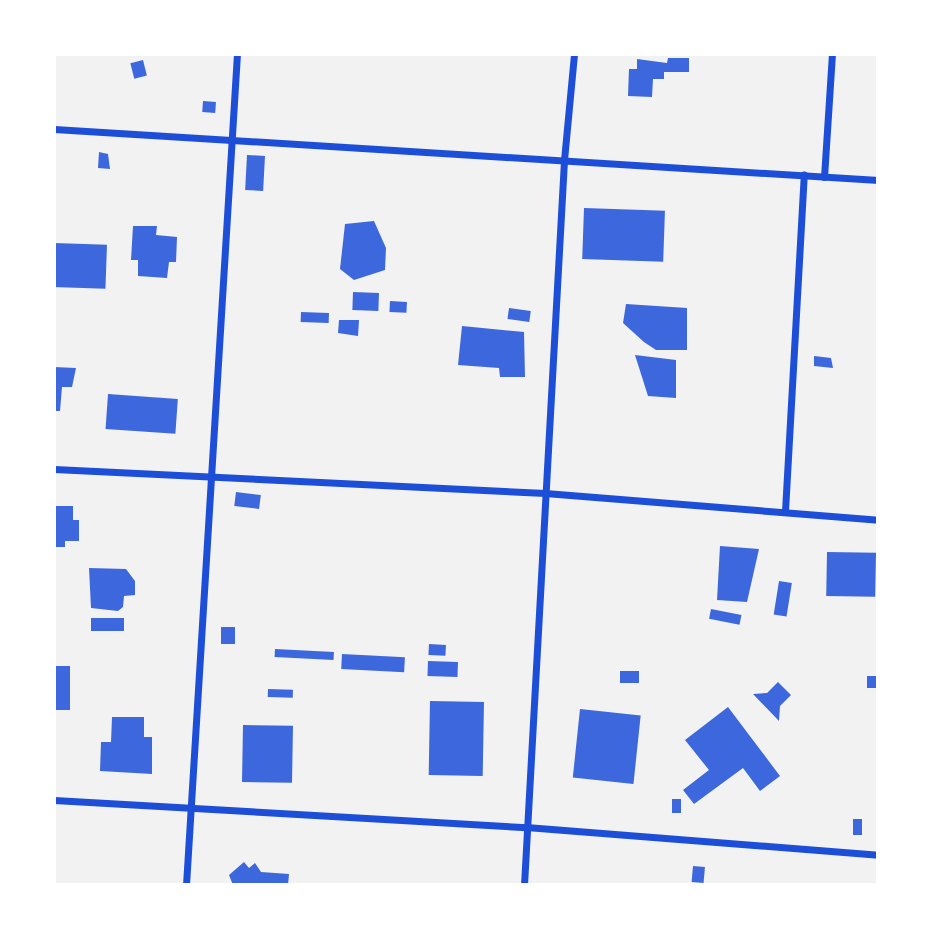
<!DOCTYPE html>
<style>
body{margin:0}
#map{position:relative;width:932px;height:939px;overflow:hidden;background:#f2f2f2;font-family:"Roboto Serif",serif}
div>[style]{position:absolute}
.building>*{inset:0;background:#3d67dc;transform-origin:0 0}
.minor>*{height:7px;margin:-3.5px;padding:0 3.5px;transform-origin:3.5px;border-radius:3.5px;background:#1d4ed8}
span{translate:-50% -50%;white-space:nowrap;text-align:center;line-height:1.15;-webkit-text-stroke:7px #fff;paint-order:stroke}
.frame{position:absolute;inset:0;border:56px solid #fff;pointer-events:none}
</style>
<div id="map">
<div class="building">
<i style="clip-path:polygon(668px 58px,689px 58px,689px 72px,664px 72px,664px 79px,653px 79px,652px 97px,628px 96px,629px 69px,637px 69px,637px 59px,667px 63px)"></i>
<i style="left:143px;top:60px;width:16px;height:13px;rotate:76deg"></i>
<i style="left:203px;top:101px;width:13px;height:11px;rotate:4deg"></i>
<i style="clip-path:polygon(99px 152px,108px 154px,110px 169px,98px 168px)"></i>
<i style="left:247px;top:155px;width:18px;height:35px;rotate:3deg"></i>
<i style="left:584px;top:208px;width:81px;height:51px;rotate:2deg"></i>
<i style="clip-path:polygon(374px 221px,386px 248px,385px 270px,354px 280px,340px 269px,345px 224px)"></i>
<i style="clip-path:polygon(133px 226px,157px 226px,156px 235px,177px 237px,176px 262px,169px 262px,167px 278px,138px 276px,138px 260px,131px 260px)"></i>
<i style="left:54px;top:243px;width:53px;height:44px;rotate:2deg"></i>
<i style="left:353px;top:292px;width:26px;height:18px;rotate:2deg"></i>
<i style="left:390px;top:301px;width:17px;height:11px;rotate:3deg"></i>
<i style="clip-path:polygon(626px 304px,687px 308px,687px 350px,656px 350px,644px 342px,623px 323px)"></i>
<i style="left:509px;top:308px;width:22px;height:11px;rotate:8deg"></i>
<i style="left:301px;top:312px;width:28px;height:10px;rotate:2deg"></i>
<i style="clip-path:polygon(339px 320px,359px 320px,358px 336px,338px 333px)"></i>
<i style="clip-path:polygon(462px 326px,524px 332px,525px 377px,500px 377px,499px 368px,458px 365px)"></i>
<i style="clip-path:polygon(635px 355px,676px 360px,676px 398px,648px 396px)"></i>
<i style="clip-path:polygon(814px 356px,831px 358px,833px 368px,814px 366px)"></i>
<i style="clip-path:polygon(54px 367px,76px 368px,72px 387px,62px 387px,60px 411px,54px 411px)"></i>
<i style="left:108px;top:394px;width:70px;height:35px;rotate:4deg"></i>
<i style="left:236px;top:492px;width:25px;height:14px;rotate:7deg"></i>
<i style="clip-path:polygon(54px 506px,73px 506px,73px 520px,79px 520px,79px 541px,65px 541px,65px 547px,54px 547px)"></i>
<i style="clip-path:polygon(720px 546px,759px 549px,747px 602px,717px 600px)"></i>
<i style="left:827px;top:552px;width:49px;height:44px;rotate:1deg"></i>
<i style="clip-path:polygon(89px 568px,126px 569px,135px 581px,135px 595px,124px 596px,123px 607px,118px 611px,91px 608px)"></i>
<i style="left:779px;top:581px;width:13px;height:34px;rotate:9deg"></i>
<i style="left:711px;top:609px;width:31px;height:10px;rotate:11deg"></i>
<i style="left:91px;top:618px;width:33px;height:13px"></i>
<i style="left:221px;top:627px;width:14px;height:17px"></i>
<i style="left:429px;top:644px;width:17px;height:11px;rotate:3deg"></i>
<i style="left:275px;top:649px;width:59px;height:8px;rotate:3deg"></i>
<i style="left:342px;top:654px;width:63px;height:15px;rotate:3deg"></i>
<i style="left:428px;top:661px;width:30px;height:15px;rotate:2deg"></i>
<i style="left:54px;top:666px;width:16px;height:44px"></i>
<i style="left:620px;top:671px;width:19px;height:12px"></i>
<i style="left:867px;top:676px;width:11px;height:12px"></i>
<i style="clip-path:polygon(778px 682px,791px 695px,780px 706px,779px 721px,753px 694px,767px 693px)"></i>
<i style="left:268px;top:689px;width:25px;height:8px;rotate:2deg"></i>
<i style="left:430px;top:701px;width:54px;height:74px;rotate:1deg"></i>
<i style="clip-path:polygon(728px 707px,780px 776px,760px 791px,743px 768px,694px 804px,683px 790px,709px 770px,685px 740px)"></i>
<i style="left:580px;top:709px;width:61px;height:69px;rotate:6deg"></i>
<i style="clip-path:polygon(112px 717px,144px 717px,144px 737px,152px 737px,152px 774px,100px 771px,101px 742px,111px 742px)"></i>
<i style="left:243px;top:725px;width:50px;height:57px;rotate:1deg"></i>
<i style="left:672px;top:799px;width:9px;height:14px"></i>
<i style="left:862px;top:819px;width:16px;height:9px;rotate:90deg"></i>
<i style="clip-path:polygon(244px 862px,249px 868px,255px 863px,261px 872px,289px 874px,288px 885px,233px 885px,229px 875px)"></i>
<i style="left:693px;top:866px;width:12px;height:16px;rotate:5deg"></i>
</div>
<div class="minor">
<i style="left:54px;top:129px;width:826px;rotate:3.54deg"></i>
<i style="left:824px;top:177px;width:123px;rotate:-86.3deg"></i>
<i style="left:54px;top:469px;width:492px;rotate:2.8deg"></i>
<i style="left:545px;top:493px;width:334px;rotate:4.6deg"></i>
<i style="left:785px;top:511px;width:337px;rotate:-86.8deg"></i>
<i style="left:54px;top:800px;width:473px;rotate:3.3deg"></i>
<i style="left:526px;top:827px;width:353px;rotate:4.5deg"></i>
<i style="left:186px;top:885px;width:833px;rotate:-86.49deg"></i>
<i style="left:524px;top:885px;width:726px;rotate:-86.84deg"></i>
<i style="left:564px;top:160px;width:106px;rotate:-84.6deg"></i>
</div>
<div class="frame"></div>
</div>
